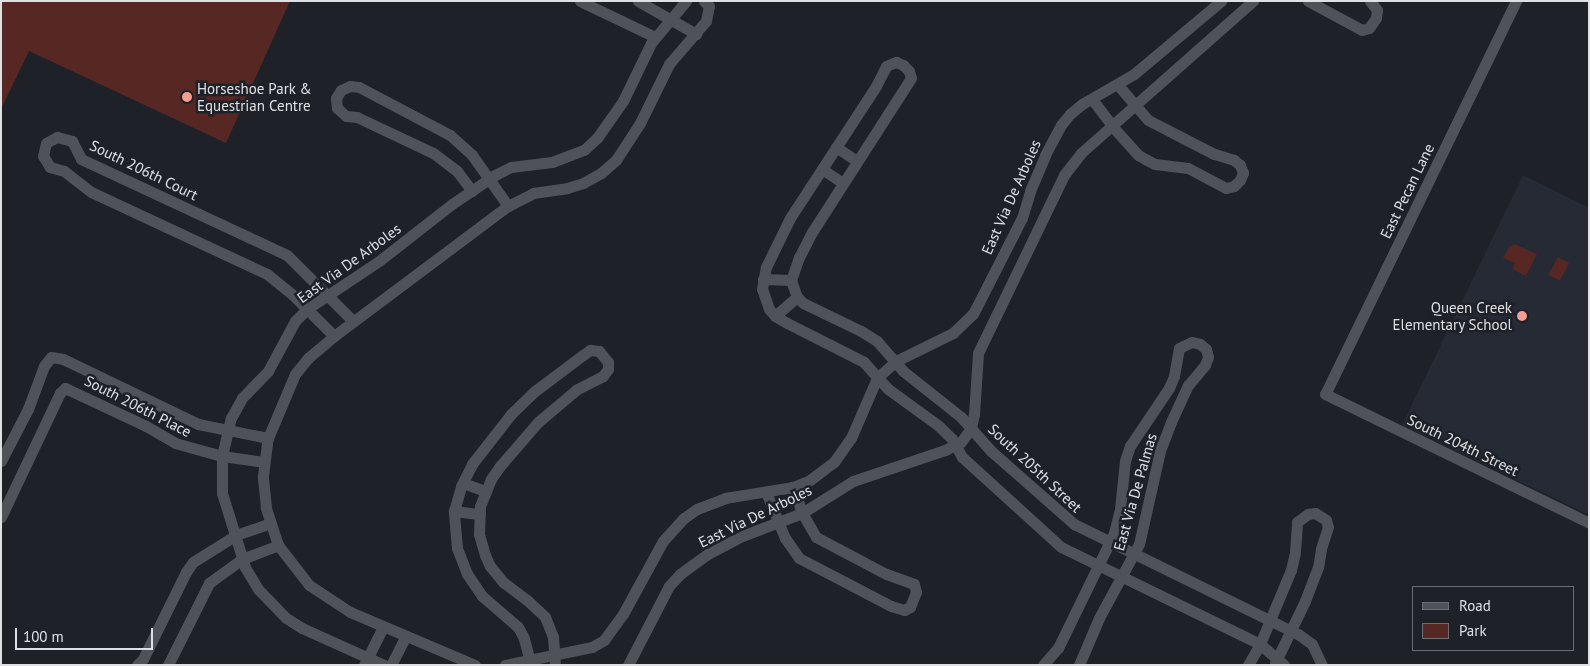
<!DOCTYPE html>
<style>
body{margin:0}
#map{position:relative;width:1590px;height:666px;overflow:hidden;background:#1e2127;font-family:"PT Sans",sans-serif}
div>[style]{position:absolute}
.built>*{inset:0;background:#252a35}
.green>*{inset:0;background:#572724;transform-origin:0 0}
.street>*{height:11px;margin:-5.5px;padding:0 5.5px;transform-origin:5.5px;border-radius:5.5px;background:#4f5259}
.dots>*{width:14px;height:14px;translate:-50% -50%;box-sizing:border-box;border:2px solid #1e2127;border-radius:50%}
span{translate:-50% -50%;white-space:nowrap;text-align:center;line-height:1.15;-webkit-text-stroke:5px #1e2127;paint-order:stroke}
.poi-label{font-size:15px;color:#dee0e4}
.left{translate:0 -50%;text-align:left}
.right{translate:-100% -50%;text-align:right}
.street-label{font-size:15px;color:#dee0e4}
.frame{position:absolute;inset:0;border:2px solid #dee0e4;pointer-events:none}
.legend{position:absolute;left:1412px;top:586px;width:162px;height:65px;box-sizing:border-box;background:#1e2127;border:1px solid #6b6d73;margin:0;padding:6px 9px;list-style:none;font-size:15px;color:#dee0e4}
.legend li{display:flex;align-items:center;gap:10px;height:25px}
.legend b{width:25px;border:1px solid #6b6d73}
.scale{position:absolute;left:15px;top:628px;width:138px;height:22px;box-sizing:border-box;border:2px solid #dee0e4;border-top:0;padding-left:6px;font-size:15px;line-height:18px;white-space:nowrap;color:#dee0e4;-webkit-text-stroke:4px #1e2127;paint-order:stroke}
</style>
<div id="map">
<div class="built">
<i style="clip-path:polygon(1523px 175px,1589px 208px,1589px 515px,1402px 425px)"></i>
</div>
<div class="green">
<i style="clip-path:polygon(1px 1px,290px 1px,226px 143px,29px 51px,1px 109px)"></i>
<i style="clip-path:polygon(1514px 244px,1537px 254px,1526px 276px,1512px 269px,1515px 263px,1503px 258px,1509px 247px)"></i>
<i style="left:1558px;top:257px;width:13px;height:20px;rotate:29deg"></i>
</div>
<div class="street">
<i style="left:580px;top:1px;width:83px;rotate:25.6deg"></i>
<i style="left:638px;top:1px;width:67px;rotate:29.6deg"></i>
<i style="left:1308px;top:1px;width:61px;rotate:28.2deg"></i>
<i style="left:1362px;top:30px;width:7px;rotate:-16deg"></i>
<i style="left:1369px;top:28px;width:12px;rotate:-55deg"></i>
<i style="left:1376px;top:18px;width:8px;rotate:-83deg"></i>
<i style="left:1377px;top:10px;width:11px;rotate:-128deg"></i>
<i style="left:1516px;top:1px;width:437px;rotate:115.9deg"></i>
<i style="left:1325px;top:394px;width:294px;rotate:26deg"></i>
<i style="left:1092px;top:99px;width:34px;rotate:53deg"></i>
<i style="left:1112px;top:126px;width:39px;rotate:48deg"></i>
<i style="left:1138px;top:155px;width:10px;rotate:29deg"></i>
<i style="left:1147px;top:160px;width:9px;rotate:27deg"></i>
<i style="left:1155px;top:164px;width:33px;rotate:7deg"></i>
<i style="left:1188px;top:168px;width:43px;rotate:27.8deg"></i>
<i style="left:1226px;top:188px;width:8px;rotate:-14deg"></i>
<i style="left:1234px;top:186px;width:8px;rotate:-45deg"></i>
<i style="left:1240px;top:180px;width:8px;rotate:-67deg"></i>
<i style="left:1243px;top:173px;width:9px;rotate:-111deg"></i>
<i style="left:1240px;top:165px;width:8px;rotate:-140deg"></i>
<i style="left:1234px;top:160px;width:21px;rotate:-163deg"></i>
<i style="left:1214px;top:154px;width:74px;rotate:-152.7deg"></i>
<i style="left:1148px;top:120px;width:46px;rotate:-130.6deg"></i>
<i style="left:836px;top:147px;width:25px;rotate:34deg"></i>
<i style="left:822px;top:169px;width:25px;rotate:34deg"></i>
<i style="left:472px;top:191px;width:25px;rotate:-127deg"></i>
<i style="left:457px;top:171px;width:30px;rotate:-143deg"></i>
<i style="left:433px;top:153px;width:84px;rotate:-154.7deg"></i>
<i style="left:357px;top:117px;width:11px;rotate:-175deg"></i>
<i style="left:346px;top:116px;width:12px;rotate:-138deg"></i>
<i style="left:337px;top:108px;width:10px;rotate:-96deg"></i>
<i style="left:336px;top:98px;width:9px;rotate:-58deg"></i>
<i style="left:341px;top:90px;width:10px;rotate:-24deg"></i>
<i style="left:350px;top:86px;width:9px;rotate:6deg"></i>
<i style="left:359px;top:87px;width:103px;rotate:27.8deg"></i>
<i style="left:450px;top:135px;width:30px;rotate:42deg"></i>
<i style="left:472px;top:155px;width:62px;rotate:54.8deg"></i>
<i style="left:763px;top:279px;width:28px;rotate:2deg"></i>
<i style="left:775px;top:316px;width:29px;rotate:-41deg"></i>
<i style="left:334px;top:336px;width:58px;rotate:-135deg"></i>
<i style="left:293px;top:295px;width:33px;rotate:-141deg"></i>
<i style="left:267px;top:274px;width:194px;rotate:-155deg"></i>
<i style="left:91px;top:192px;width:34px;rotate:-142deg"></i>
<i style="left:64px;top:171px;width:15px;rotate:-164deg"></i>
<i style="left:50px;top:167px;width:13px;rotate:-122deg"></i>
<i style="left:43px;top:156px;width:13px;rotate:-77deg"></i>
<i style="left:46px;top:143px;width:13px;rotate:-29deg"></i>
<i style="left:57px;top:137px;width:16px;rotate:15deg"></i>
<i style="left:72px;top:141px;width:20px;rotate:63deg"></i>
<i style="left:81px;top:159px;width:227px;rotate:25deg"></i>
<i style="left:287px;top:255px;width:93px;rotate:45deg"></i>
<i style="left:1px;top:461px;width:59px;rotate:-62.6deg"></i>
<i style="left:28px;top:409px;width:46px;rotate:-69.6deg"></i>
<i style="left:44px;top:366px;width:11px;rotate:-52deg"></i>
<i style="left:51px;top:357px;width:12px;rotate:9deg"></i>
<i style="left:63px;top:359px;width:150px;rotate:25.7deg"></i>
<i style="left:198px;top:424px;width:71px;rotate:11.3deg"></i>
<i style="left:463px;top:483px;width:23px;rotate:20deg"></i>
<i style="left:766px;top:492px;width:50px;rotate:67.6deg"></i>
<i style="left:785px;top:538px;width:24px;rotate:55deg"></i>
<i style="left:799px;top:558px;width:104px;rotate:27.6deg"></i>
<i style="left:891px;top:606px;width:14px;rotate:17deg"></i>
<i style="left:904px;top:610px;width:7px;rotate:-27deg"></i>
<i style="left:910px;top:607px;width:16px;rotate:-68deg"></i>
<i style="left:916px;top:592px;width:8px;rotate:-104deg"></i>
<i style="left:914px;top:584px;width:30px;rotate:-160deg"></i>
<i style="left:886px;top:574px;width:79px;rotate:-152.1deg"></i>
<i style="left:816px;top:537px;width:28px;rotate:-120deg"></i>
<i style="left:802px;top:513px;width:28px;rotate:-109deg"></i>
<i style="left:454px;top:511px;width:26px;rotate:7deg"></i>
<i style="left:1px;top:517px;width:137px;rotate:-64.6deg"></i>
<i style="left:60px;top:393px;width:7px;rotate:-45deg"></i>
<i style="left:65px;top:388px;width:89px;rotate:25.1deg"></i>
<i style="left:146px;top:426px;width:34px;rotate:30deg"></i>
<i style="left:175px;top:443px;width:49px;rotate:15.5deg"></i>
<i style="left:222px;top:456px;width:42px;rotate:8.1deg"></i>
<i style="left:137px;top:665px;width:8px;rotate:-45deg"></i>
<i style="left:143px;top:659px;width:97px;rotate:-63.7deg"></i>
<i style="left:186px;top:572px;width:12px;rotate:-55deg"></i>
<i style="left:193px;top:562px;width:51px;rotate:-32.1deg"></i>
<i style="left:236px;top:535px;width:36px;rotate:-19deg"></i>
<i style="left:168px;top:665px;width:92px;rotate:-63.4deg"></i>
<i style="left:209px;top:583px;width:41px;rotate:-36deg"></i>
<i style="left:242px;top:559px;width:39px;rotate:-21deg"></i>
<i style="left:364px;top:665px;width:42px;rotate:-63.4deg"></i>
<i style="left:384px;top:665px;width:90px;rotate:-155.7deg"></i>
<i style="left:302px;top:628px;width:19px;rotate:-148deg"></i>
<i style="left:286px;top:618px;width:40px;rotate:-134deg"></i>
<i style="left:258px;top:589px;width:26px;rotate:-121deg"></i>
<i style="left:245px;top:567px;width:77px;rotate:-107.3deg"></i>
<i style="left:222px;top:493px;width:37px;rotate:-90deg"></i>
<i style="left:222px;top:456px;width:39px;rotate:-77deg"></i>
<i style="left:231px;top:418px;width:23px;rotate:-61deg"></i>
<i style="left:242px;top:398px;width:37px;rotate:-46deg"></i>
<i style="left:268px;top:371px;width:57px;rotate:-61.6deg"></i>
<i style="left:295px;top:321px;width:17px;rotate:-45deg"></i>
<i style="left:307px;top:309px;width:87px;rotate:-33.7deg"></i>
<i style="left:379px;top:261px;width:93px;rotate:-38deg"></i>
<i style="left:452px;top:204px;width:52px;rotate:-34deg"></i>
<i style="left:495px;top:175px;width:18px;rotate:-27deg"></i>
<i style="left:511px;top:167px;width:41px;rotate:-7deg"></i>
<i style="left:552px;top:162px;width:34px;rotate:-21deg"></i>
<i style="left:584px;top:150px;width:18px;rotate:-43deg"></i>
<i style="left:597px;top:138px;width:45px;rotate:-54.9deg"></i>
<i style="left:623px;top:101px;width:64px;rotate:-64.2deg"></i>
<i style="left:651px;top:43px;width:55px;rotate:-50.2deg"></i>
<i style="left:391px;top:665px;width:31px;rotate:-63deg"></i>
<i style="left:475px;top:665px;width:136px;rotate:-157deg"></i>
<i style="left:350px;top:612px;width:49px;rotate:-146.6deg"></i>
<i style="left:309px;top:585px;width:51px;rotate:-127.8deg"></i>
<i style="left:278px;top:545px;width:40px;rotate:-108deg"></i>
<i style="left:266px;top:507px;width:31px;rotate:-96deg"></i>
<i style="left:263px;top:476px;width:38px;rotate:-83deg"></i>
<i style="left:268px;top:438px;width:69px;rotate:-67.1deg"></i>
<i style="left:295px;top:374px;width:21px;rotate:-51deg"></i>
<i style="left:308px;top:358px;width:34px;rotate:-40deg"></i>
<i style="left:334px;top:336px;width:217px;rotate:-36.8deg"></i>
<i style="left:508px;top:206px;width:28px;rotate:-27deg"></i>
<i style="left:533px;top:193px;width:34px;rotate:-8deg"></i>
<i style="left:567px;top:188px;width:17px;rotate:-17deg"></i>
<i style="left:583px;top:183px;width:21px;rotate:-29deg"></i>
<i style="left:601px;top:173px;width:20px;rotate:-41deg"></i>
<i style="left:616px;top:160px;width:44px;rotate:-57deg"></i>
<i style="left:640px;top:123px;width:66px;rotate:-63.8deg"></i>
<i style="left:669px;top:64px;width:57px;rotate:-49.3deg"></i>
<i style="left:706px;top:21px;width:15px;rotate:-79deg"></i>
<i style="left:709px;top:6px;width:7px;rotate:-135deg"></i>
<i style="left:505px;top:665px;width:89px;rotate:-11.7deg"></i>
<i style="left:592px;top:647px;width:14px;rotate:-30deg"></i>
<i style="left:604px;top:640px;width:32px;rotate:-54deg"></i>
<i style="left:623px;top:614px;width:83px;rotate:-61.3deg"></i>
<i style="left:663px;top:541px;width:31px;rotate:-48deg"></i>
<i style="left:684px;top:518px;width:16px;rotate:-35deg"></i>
<i style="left:697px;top:509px;width:30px;rotate:-21deg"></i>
<i style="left:725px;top:498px;width:69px;rotate:-9.2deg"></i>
<i style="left:793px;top:487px;width:18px;rotate:-22deg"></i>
<i style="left:810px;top:480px;width:30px;rotate:-37deg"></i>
<i style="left:834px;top:462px;width:29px;rotate:-55deg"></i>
<i style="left:851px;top:438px;width:65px;rotate:-66.6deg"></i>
<i style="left:877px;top:378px;width:25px;rotate:-42deg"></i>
<i style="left:896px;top:361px;width:64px;rotate:-26.2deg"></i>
<i style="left:953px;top:333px;width:28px;rotate:-44deg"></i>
<i style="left:973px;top:314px;width:108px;rotate:-63deg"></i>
<i style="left:1022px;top:218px;width:28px;rotate:-73deg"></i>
<i style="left:1030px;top:191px;width:39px;rotate:-67deg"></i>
<i style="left:1045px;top:155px;width:34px;rotate:-62deg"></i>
<i style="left:1061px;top:125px;width:14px;rotate:-51deg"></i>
<i style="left:1070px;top:114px;width:16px;rotate:-40deg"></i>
<i style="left:1082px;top:104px;width:60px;rotate:-30deg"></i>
<i style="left:1134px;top:74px;width:114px;rotate:-40deg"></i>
<i style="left:531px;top:665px;width:28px;rotate:-105deg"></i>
<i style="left:524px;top:638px;width:13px;rotate:-119deg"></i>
<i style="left:518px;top:627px;width:48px;rotate:-139.3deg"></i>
<i style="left:482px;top:596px;width:27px;rotate:-124deg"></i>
<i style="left:467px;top:574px;width:28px;rotate:-111deg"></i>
<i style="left:457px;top:548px;width:37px;rotate:-95deg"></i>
<i style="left:454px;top:511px;width:26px;rotate:-74deg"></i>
<i style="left:461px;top:486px;width:25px;rotate:-63deg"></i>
<i style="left:472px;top:464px;width:63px;rotate:-52deg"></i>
<i style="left:511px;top:414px;width:33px;rotate:-44deg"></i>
<i style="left:535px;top:391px;width:60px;rotate:-36.9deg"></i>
<i style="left:583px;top:355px;width:9px;rotate:-36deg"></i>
<i style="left:590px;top:350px;width:9px;rotate:6deg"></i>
<i style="left:599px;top:351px;width:14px;rotate:51deg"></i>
<i style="left:608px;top:362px;width:7px;rotate:90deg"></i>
<i style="left:608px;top:369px;width:9px;rotate:126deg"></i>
<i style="left:603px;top:376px;width:30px;rotate:153deg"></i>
<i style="left:576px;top:390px;width:50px;rotate:139.9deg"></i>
<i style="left:538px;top:422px;width:58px;rotate:130.8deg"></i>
<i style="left:500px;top:466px;width:16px;rotate:125deg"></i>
<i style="left:491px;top:479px;width:29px;rotate:112deg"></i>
<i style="left:480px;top:506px;width:28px;rotate:92deg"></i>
<i style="left:479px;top:534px;width:22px;rotate:74deg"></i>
<i style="left:485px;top:555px;width:12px;rotate:66deg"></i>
<i style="left:490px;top:566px;width:21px;rotate:51deg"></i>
<i style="left:503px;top:582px;width:30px;rotate:37deg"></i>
<i style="left:527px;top:600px;width:25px;rotate:43deg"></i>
<i style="left:545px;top:617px;width:22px;rotate:68deg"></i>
<i style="left:553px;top:637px;width:28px;rotate:86deg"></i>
<i style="left:628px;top:665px;width:89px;rotate:-62.6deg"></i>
<i style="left:669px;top:586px;width:16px;rotate:-47deg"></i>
<i style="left:680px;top:574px;width:34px;rotate:-36deg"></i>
<i style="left:708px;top:554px;width:38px;rotate:-28deg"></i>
<i style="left:742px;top:536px;width:64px;rotate:-21deg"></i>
<i style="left:802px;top:513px;width:60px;rotate:-32.1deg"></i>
<i style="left:853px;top:481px;width:97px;rotate:-18.6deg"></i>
<i style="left:945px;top:450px;width:18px;rotate:-27deg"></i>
<i style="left:961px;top:442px;width:17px;rotate:-54deg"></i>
<i style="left:971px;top:428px;width:14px;rotate:-78deg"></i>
<i style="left:974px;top:414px;width:61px;rotate:-86.2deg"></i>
<i style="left:978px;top:353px;width:198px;rotate:-64.2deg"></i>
<i style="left:1064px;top:175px;width:28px;rotate:-52deg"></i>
<i style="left:1081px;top:153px;width:230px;rotate:-41.5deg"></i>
<i style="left:1043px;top:665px;width:23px;rotate:-49deg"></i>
<i style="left:1058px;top:648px;width:128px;rotate:-64deg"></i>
<i style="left:1114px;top:533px;width:25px;rotate:-76deg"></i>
<i style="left:1120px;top:509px;width:48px;rotate:-84.1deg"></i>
<i style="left:1125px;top:461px;width:16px;rotate:-72deg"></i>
<i style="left:1130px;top:446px;width:70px;rotate:-56.1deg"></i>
<i style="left:1169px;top:388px;width:13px;rotate:-67deg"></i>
<i style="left:1174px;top:376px;width:28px;rotate:-80deg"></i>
<i style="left:1179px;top:348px;width:14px;rotate:-25deg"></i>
<i style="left:1192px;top:342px;width:8px;rotate:14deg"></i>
<i style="left:1200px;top:344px;width:8px;rotate:40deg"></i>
<i style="left:1206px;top:349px;width:8px;rotate:76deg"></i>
<i style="left:1208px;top:357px;width:9px;rotate:111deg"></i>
<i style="left:1205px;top:365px;width:26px;rotate:130deg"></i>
<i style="left:1188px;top:385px;width:41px;rotate:114.7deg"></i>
<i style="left:1171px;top:422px;width:31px;rotate:111deg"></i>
<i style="left:1160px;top:451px;width:95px;rotate:102.7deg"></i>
<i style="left:1139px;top:544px;width:84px;rotate:118.4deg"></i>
<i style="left:1099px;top:618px;width:51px;rotate:113.1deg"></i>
<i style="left:1248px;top:665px;width:24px;rotate:-60deg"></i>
<i style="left:1260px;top:644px;width:80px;rotate:-67.3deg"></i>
<i style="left:1291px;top:570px;width:18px;rotate:-77deg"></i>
<i style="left:1295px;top:552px;width:30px;rotate:-86deg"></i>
<i style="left:1297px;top:522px;width:14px;rotate:-36deg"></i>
<i style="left:1308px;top:514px;width:7px;rotate:-8deg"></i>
<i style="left:1315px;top:513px;width:13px;rotate:32deg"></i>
<i style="left:1326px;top:520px;width:7px;rotate:74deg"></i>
<i style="left:1328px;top:527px;width:23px;rotate:108deg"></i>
<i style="left:1321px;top:549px;width:18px;rotate:99deg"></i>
<i style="left:1318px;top:567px;width:36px;rotate:111deg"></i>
<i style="left:1305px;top:601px;width:69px;rotate:115.8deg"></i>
<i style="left:1284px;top:665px;width:32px;rotate:-139deg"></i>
<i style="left:1260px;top:644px;width:221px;rotate:-154deg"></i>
<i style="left:1061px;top:547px;width:134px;rotate:-137.7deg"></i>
<i style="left:962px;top:457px;width:21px;rotate:-119deg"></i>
<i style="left:952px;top:439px;width:18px;rotate:-135deg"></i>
<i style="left:939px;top:426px;width:63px;rotate:-144deg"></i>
<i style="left:888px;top:389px;width:36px;rotate:-132deg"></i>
<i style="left:864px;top:362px;width:86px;rotate:-153.1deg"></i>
<i style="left:787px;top:323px;width:14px;rotate:-150deg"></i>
<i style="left:775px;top:316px;width:9px;rotate:-131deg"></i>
<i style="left:769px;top:309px;width:21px;rotate:-109deg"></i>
<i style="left:762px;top:289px;width:22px;rotate:-80deg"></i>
<i style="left:766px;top:267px;width:55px;rotate:-63.9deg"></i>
<i style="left:790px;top:218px;width:158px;rotate:-56.9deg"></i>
<i style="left:876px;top:86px;width:22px;rotate:-63deg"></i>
<i style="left:886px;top:66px;width:11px;rotate:-22deg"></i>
<i style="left:896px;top:62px;width:8px;rotate:23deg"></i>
<i style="left:903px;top:65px;width:8px;rotate:45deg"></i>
<i style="left:909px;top:71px;width:7px;rotate:74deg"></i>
<i style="left:911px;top:78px;width:183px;rotate:122.7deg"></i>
<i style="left:812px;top:232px;width:28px;rotate:117deg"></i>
<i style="left:799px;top:257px;width:24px;rotate:109deg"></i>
<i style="left:791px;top:280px;width:18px;rotate:71deg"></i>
<i style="left:797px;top:297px;width:8px;rotate:45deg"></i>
<i style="left:803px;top:303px;width:64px;rotate:25.8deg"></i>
<i style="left:861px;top:331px;width:19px;rotate:32deg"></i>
<i style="left:877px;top:341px;width:40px;rotate:49deg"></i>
<i style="left:903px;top:371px;width:74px;rotate:38.4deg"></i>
<i style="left:961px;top:417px;width:45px;rotate:48.6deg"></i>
<i style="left:991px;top:451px;width:111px;rotate:41.3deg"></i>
<i style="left:1074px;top:524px;width:250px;rotate:26.2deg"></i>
<i style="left:1298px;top:634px;width:17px;rotate:36deg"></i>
<i style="left:1312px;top:644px;width:23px;rotate:65deg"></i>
</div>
<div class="dots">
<i style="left:187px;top:97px;background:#f59c93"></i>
<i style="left:1522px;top:316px;background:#f59c93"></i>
</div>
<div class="poi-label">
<span class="left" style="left:197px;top:97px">Horseshoe Park &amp;<br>Equestrian Centre</span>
<span class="right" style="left:1512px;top:316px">Queen Creek<br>Elementary School</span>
</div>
<div class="street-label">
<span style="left:144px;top:170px;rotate:26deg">South 206th Court</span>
<span style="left:1407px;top:191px;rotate:-64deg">East Pecan Lane</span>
<span style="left:1011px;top:197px;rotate:-66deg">East Via De Arboles</span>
<span style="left:349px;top:263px;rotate:-36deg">East Via De Arboles</span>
<span style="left:138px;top:406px;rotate:27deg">South 206th Place</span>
<span style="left:1463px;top:445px;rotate:26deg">South 204th Street</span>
<span style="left:1035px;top:468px;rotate:43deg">South 205th Street</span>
<span style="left:1135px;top:492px;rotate:-74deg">East Via De Palmas</span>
<span style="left:755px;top:516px;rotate:-26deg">East Via De Arboles</span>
</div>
<div class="frame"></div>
<ul class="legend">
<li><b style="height:6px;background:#4f5259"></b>Road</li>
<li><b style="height:14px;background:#572724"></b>Park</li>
</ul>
<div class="scale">100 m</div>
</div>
